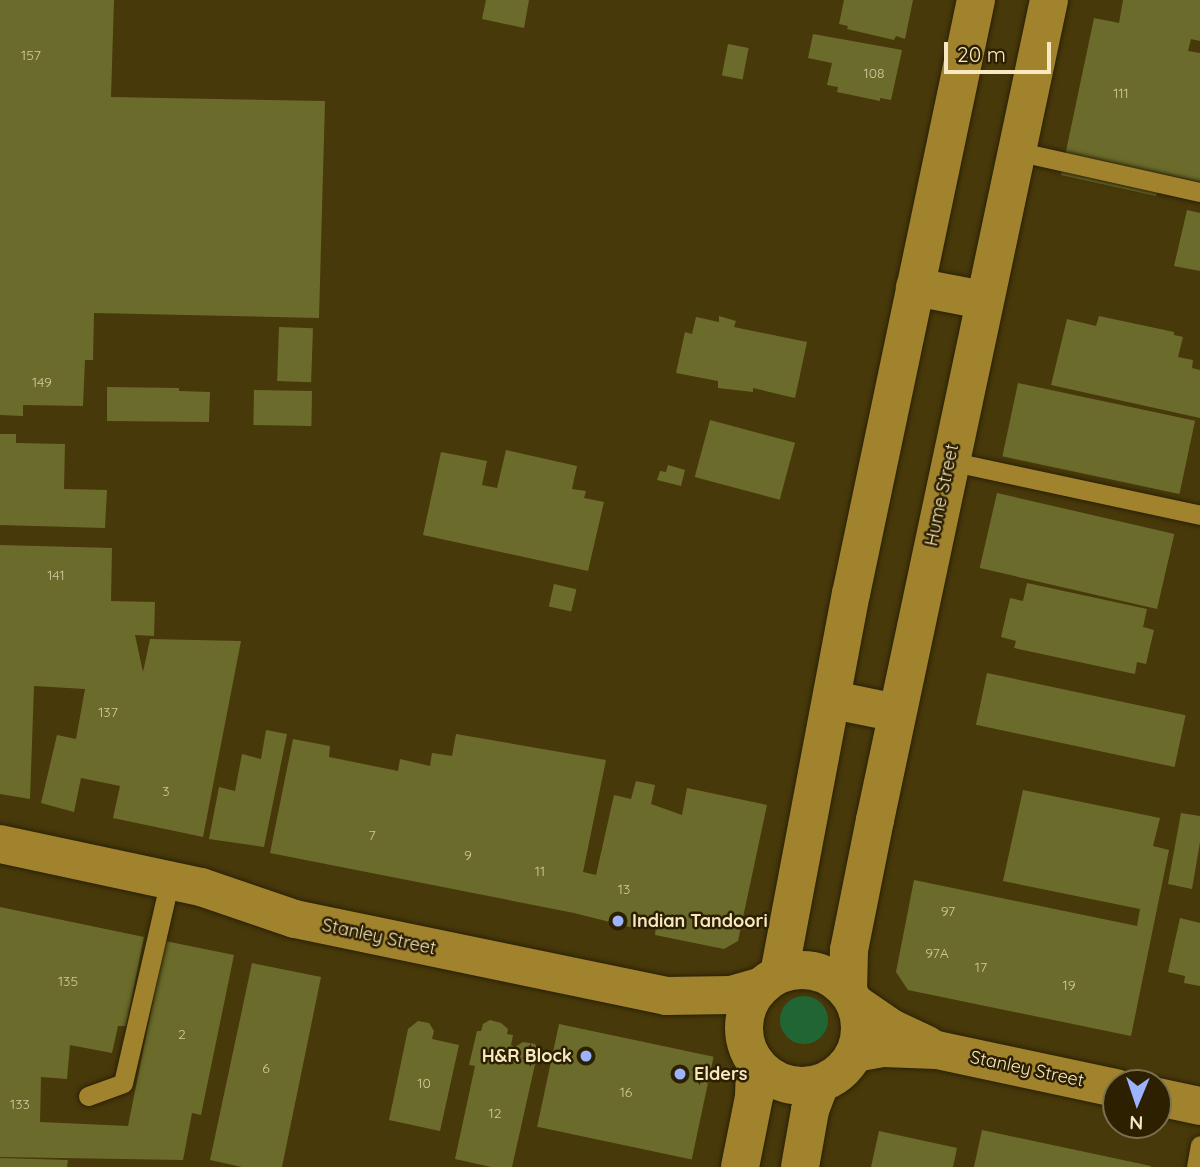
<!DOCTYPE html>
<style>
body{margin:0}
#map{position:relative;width:1200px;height:1167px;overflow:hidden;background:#48390a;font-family:Quicksand,sans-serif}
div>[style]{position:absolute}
.green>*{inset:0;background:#226535}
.round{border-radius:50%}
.building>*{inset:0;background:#6b6c2b;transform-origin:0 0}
.roads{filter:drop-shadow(0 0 2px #2a2106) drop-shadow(0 0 2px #2a2106)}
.service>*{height:19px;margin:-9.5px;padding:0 9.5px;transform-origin:9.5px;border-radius:9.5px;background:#a1832d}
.minor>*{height:38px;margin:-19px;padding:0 19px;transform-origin:19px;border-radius:19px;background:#a1832d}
.tertiary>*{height:38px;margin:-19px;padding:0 19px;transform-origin:19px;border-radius:19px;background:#a1832d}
.tertiary>.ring{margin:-19px;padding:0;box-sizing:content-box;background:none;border:38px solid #a1832d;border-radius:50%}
.dots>*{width:19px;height:19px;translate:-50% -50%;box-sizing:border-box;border:4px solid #2c2000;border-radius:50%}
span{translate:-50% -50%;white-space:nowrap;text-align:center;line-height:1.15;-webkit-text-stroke:5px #2c2000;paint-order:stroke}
.number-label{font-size:14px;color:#d4c99c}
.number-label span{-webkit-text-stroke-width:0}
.street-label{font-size:18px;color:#f7e8c1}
.poi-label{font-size:18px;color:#f7e8c1;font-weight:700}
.left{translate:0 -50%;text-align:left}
.right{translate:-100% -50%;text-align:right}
.north{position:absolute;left:1102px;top:1069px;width:70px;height:70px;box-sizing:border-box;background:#2c2000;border:2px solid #7d704d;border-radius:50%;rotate:182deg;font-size:19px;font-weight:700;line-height:28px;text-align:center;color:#f7e8c1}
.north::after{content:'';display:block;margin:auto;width:24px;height:32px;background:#9cb4fd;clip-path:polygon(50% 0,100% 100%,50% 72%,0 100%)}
.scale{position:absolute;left:944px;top:42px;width:107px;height:32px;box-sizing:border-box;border:4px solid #f7e8c1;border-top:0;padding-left:9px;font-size:21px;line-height:24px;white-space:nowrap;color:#f7e8c1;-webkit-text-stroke:5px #2c2000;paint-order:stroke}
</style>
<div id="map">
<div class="green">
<i class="round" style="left:780px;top:996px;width:48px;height:48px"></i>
</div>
<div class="building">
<i style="clip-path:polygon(0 0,114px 0,111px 97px,325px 101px,319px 318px,94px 313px,93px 360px,85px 360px,83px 406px,23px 405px,23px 416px,0 415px)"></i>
<i style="clip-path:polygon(486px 0,529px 0,524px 28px,482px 19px)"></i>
<i style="clip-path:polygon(844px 0,913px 0,905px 39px,896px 36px,894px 40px,847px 29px,848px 26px,839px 24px)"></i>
<i style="clip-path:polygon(1123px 0,1200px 0,1200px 41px,1191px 39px,1188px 51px,1200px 53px,1200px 182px,1162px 174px,1156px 196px,1061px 175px,1094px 18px,1119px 23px)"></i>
<i style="clip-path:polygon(813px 34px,902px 50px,891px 100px,880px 98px,880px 101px,837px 92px,838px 87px,827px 85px,832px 63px,808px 58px)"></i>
<i style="left:728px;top:44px;width:21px;height:32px;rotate:11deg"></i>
<i style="clip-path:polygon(1187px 210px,1200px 213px,1200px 271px,1174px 266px)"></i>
<i style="clip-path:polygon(719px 316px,736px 321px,734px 327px,807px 342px,795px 398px,753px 388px,753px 392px,718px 388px,718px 381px,676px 373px,685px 332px,692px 334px,696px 317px,719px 322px)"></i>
<i style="clip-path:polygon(1099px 316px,1174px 332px,1174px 335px,1183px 337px,1178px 357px,1193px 360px,1192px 368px,1200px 370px,1200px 418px,1051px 385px,1067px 319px,1096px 326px)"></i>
<i style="left:279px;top:327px;width:34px;height:54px;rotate:2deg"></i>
<i style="left:1018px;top:383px;width:181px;height:75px;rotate:12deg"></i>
<i style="clip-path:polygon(107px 387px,179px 388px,179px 391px,210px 392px,209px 422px,107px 421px)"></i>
<i style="left:254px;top:390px;width:58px;height:35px;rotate:1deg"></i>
<i style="left:710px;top:420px;width:88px;height:59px;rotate:15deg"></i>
<i style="clip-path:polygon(0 434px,16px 434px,16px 443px,65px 444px,64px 489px,107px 490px,105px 528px,0 525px)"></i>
<i style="clip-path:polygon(506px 450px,577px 466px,572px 489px,586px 491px,584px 498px,604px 502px,588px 571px,423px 535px,441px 452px,487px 461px,482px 485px,497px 488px)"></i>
<i style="clip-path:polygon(668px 465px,685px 470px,681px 486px,657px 480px,660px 471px,666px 472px)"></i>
<i style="left:997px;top:493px;width:182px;height:77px;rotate:13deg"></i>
<i style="clip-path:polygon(0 545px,112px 548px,111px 601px,155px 602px,154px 636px,135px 635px,143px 672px,150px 639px,241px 641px,203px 837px,113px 818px,120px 786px,81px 778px,74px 812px,41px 803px,57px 735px,76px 739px,85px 689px,34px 686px,30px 799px,0 794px)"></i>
<i style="clip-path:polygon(1027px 583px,1147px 609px,1143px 627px,1154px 630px,1146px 664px,1137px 662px,1135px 674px,1014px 648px,1016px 641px,1001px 637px,1010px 598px,1023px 601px)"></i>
<i style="left:554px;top:584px;width:23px;height:23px;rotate:13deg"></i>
<i style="left:987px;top:673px;width:203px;height:53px;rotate:12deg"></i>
<i style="clip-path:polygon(266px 730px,287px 734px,264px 847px,209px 839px,219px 787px,235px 791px,242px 754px,261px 759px)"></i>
<i style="clip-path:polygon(456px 734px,606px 760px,583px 872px,596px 875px,614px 795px,631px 799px,636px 781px,655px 785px,651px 804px,682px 815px,687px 788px,767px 805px,738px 941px,724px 949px,655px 935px,656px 926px,640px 922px,638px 929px,574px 913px,270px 853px,293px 739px,330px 746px,329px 757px,398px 771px,400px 759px,430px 766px,432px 753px,452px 756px)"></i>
<i style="clip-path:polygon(1023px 790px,1160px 818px,1153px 846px,1169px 850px,1131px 1036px,908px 990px,896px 972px,914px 880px,1137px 926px,1140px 909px,1003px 881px)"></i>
<i style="clip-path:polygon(1181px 813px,1200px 816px,1200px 842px,1192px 889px,1168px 884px)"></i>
<i style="clip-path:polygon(0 907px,144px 937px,126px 1026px,118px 1026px,112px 1053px,70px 1045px,67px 1079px,41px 1077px,40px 1122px,128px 1126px,165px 941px,234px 955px,201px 1115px,192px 1113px,183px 1160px,0 1157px)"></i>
<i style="clip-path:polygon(1180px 918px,1200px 923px,1200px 986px,1184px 983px,1185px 976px,1168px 972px)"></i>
<i style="clip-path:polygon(252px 963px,321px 977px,282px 1167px,242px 1167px,210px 1160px)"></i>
<i style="clip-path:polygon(490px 1020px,501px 1023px,508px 1029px,507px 1034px,513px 1035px,511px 1045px,515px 1047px,523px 1042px,535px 1044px,538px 1051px,512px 1167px,491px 1167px,455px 1159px,475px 1066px,469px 1065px,477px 1031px,481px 1031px,483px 1024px)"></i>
<i style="clip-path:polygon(418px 1021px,429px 1023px,434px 1031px,432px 1039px,459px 1045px,440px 1131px,389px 1120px,408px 1029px)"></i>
<i style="left:559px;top:1024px;width:158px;height:105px;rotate:12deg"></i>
<i style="clip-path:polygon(982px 1130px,1151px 1166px,1151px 1167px,974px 1167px)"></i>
<i style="clip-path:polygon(879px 1131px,957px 1148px,953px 1167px,871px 1167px)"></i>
<i style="clip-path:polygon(0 1158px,68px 1160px,67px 1167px,0 1167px)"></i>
</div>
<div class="roads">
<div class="service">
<i style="left:1016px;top:151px;width:189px;rotate:12.6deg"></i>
<i style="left:949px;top:461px;width:257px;rotate:12.1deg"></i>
<i style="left:88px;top:1096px;width:37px;rotate:-20deg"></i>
<i style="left:123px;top:1083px;width:208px;rotate:-77deg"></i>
<i style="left:1196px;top:1167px;width:22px;rotate:-80deg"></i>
</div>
<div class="minor">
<i style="left:0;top:844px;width:206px;rotate:12.1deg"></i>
<i style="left:201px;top:887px;width:99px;rotate:18.8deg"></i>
<i style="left:295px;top:919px;width:379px;rotate:11.7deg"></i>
<i style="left:666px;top:996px;width:65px;rotate:-0.9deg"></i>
<i style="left:731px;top:995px;width:32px;rotate:-16deg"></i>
<i style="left:856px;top:1004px;width:42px;rotate:34.4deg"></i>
<i style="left:891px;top:1028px;width:40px;rotate:25deg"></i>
<i style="left:855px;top:1053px;width:28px;rotate:-10deg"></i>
<i style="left:883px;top:1048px;width:54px;rotate:2.1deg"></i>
<i style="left:937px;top:1050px;width:183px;rotate:12deg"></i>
<i style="left:1158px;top:1097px;width:43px;rotate:12.1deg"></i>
</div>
<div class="tertiary">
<i style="left:915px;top:287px;width:69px;rotate:10.8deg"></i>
<i style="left:833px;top:700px;width:65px;rotate:11.5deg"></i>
<i class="ring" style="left:744px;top:970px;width:78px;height:78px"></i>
<i style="left:779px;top:974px;width:387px;rotate:-79.3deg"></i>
<i style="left:851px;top:594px;width:607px;rotate:-78.12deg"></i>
<i style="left:848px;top:991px;width:41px;rotate:-88.6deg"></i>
<i style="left:849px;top:950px;width:133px;rotate:-78.7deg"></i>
<i style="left:875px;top:820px;width:838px;rotate:-78.02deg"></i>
<i style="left:740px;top:1167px;width:71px;rotate:-78.7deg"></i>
<i style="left:754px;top:1097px;width:35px;rotate:-88deg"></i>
<i style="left:800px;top:1167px;width:58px;rotate:-80deg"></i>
<i style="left:810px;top:1110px;width:28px;rotate:-69deg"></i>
</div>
</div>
<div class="dots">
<i style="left:618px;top:921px;background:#9cb4fd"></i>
<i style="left:586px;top:1056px;background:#9cb4fd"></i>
<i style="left:680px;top:1074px;background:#9cb4fd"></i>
</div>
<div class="number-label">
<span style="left:31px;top:55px">157</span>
<span style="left:874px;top:73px">108</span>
<span style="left:1121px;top:93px">111</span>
<span style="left:42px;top:382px">149</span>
<span style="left:56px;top:575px">141</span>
<span style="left:108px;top:712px">137</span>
<span style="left:166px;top:791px">3</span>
<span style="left:372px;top:835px">7</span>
<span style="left:468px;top:855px">9</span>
<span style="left:540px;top:871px">11</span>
<span style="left:624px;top:889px">13</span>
<span style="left:948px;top:911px">97</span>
<span style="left:937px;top:953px">97A</span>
<span style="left:981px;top:967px">17</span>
<span style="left:68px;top:981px">135</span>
<span style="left:1069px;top:985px">19</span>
<span style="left:182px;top:1034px">2</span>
<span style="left:266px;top:1068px">6</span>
<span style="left:424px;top:1083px">10</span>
<span style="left:626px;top:1092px">16</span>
<span style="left:20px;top:1104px">133</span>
<span style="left:495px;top:1113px">12</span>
</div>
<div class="street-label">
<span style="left:942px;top:495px;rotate:-78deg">Hume Street</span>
<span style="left:379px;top:937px;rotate:12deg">Stanley Street</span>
<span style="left:1027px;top:1069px;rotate:12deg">Stanley Street</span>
</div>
<div class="poi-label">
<span class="left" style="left:632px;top:921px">Indian Tandoori</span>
<span class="right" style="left:572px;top:1056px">H&amp;R Block</span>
<span class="left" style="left:694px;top:1074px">Elders</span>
</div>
<div class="north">N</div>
<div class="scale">20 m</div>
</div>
